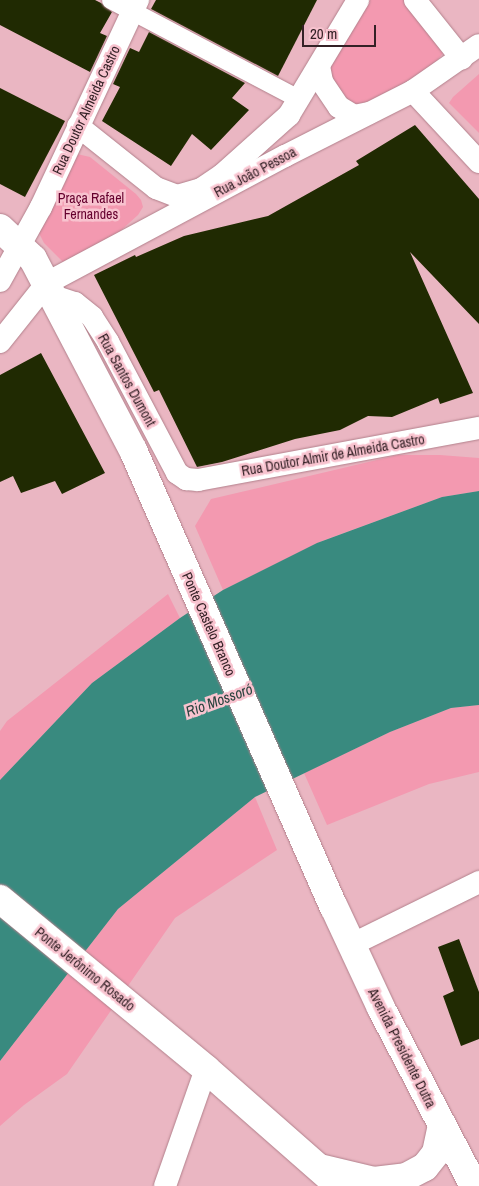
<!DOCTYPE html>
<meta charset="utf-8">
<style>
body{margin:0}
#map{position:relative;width:479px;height:1186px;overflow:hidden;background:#eab6c2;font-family:"Archivo Narrow",sans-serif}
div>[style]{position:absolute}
.green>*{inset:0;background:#f399b0}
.water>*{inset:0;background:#398a7f}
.building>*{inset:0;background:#202a02}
.roads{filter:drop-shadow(0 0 1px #b2818c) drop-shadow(0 0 1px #b2818c)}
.pedestrian>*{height:18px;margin:-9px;padding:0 9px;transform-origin:9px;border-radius:9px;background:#fff}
.minor>*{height:22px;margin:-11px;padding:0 11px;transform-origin:11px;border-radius:11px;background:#fff}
.secondary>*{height:28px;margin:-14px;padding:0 14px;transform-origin:14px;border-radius:14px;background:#fff}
span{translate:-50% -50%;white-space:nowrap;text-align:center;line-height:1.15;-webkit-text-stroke:5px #f8c3cf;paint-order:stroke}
.street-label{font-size:14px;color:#342126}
.park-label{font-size:14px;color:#65002e}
.water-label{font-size:15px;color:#29433e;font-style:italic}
.scale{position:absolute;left:302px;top:25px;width:74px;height:22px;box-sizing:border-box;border:2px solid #342126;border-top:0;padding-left:6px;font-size:15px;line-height:18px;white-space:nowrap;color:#342126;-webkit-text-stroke:4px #f8c3cf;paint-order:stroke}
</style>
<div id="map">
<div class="green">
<i style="clip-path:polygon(366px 0,405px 0,443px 53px,436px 62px,377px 101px,361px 107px,350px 103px,339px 88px,330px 73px,330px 64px)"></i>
<i style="clip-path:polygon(479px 74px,479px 133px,449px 103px,453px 97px)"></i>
<i style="clip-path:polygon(77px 154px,90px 157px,136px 194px,141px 200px,143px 207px,138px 215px,118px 233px,63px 262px,44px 243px,38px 231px)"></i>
<i style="clip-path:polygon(398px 455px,440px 455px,479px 458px,479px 491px,442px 497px,322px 541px,223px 590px,195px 526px,211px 499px)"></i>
<i style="clip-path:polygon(168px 594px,180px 618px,92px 683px,0 780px,0 731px,7px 721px)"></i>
<i style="clip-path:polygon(479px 705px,479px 772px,429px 784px,327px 825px,304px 773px,390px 732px,451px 708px)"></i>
<i style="clip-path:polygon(255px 797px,277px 850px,175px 918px,67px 1074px,24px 1105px,0 1126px,0 1061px,118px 909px)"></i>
</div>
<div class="water">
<i style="clip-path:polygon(479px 491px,479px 705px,451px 708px,390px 732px,255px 797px,118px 909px,0 1061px,0 780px,92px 683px,180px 618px,223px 590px,317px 543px,442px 497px)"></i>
</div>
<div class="building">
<i style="clip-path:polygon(0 0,95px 0,101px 3px,112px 12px,100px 33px,107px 36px,90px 72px,0 25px)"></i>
<i style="clip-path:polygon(156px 0,317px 0,278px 76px,151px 9px)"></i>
<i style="clip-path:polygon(149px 32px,245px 83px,232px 98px,249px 110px,211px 150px,192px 134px,171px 166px,102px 121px,120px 87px,113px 84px,130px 48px,139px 52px)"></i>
<i style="clip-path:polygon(0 88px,65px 121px,25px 197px,0 184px)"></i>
<i style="clip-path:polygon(415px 125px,479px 199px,479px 324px,410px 252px,473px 393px,440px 404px,438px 398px,392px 417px,368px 416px,340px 430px,295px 439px,222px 462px,197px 467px,159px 390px,154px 392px,94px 275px,135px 255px,136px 257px,184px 236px,268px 216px,359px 165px,356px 161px)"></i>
<i style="clip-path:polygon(41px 353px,105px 473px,62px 494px,55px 481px,21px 493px,13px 476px,0 482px,0 375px)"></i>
<i style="clip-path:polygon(459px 939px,479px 992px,479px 1039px,461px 1046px,443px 996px,454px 991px,438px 947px)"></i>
</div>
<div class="roads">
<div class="pedestrian">
<i style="left:111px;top:0;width:212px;rotate:27.8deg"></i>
</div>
<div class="minor">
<i style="left:415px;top:0;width:75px;rotate:51.5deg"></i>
<i style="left:319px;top:66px;width:16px;rotate:79deg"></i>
<i style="left:322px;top:82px;width:30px;rotate:56deg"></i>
<i style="left:339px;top:107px;width:17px;rotate:31deg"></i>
<i style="left:354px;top:116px;width:15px;rotate:-11deg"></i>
<i style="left:413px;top:91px;width:97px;rotate:47.1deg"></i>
<i style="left:78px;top:126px;width:100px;rotate:38.5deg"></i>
<i style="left:156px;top:188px;width:22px;rotate:21deg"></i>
<i style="left:177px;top:196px;width:25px;rotate:-16deg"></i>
<i style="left:201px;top:189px;width:25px;rotate:-34deg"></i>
<i style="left:222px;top:175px;width:90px;rotate:-41.8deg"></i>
<i style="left:289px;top:115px;width:134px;rotate:-59deg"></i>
<i style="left:0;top:281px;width:85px;rotate:-61deg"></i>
<i style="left:41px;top:207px;width:229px;rotate:-64.9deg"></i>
<i style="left:53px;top:296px;width:23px;rotate:18deg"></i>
<i style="left:75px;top:303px;width:22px;rotate:39deg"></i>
<i style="left:92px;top:317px;width:30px;rotate:57deg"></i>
<i style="left:108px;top:342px;width:148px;rotate:62.2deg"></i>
<i style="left:177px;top:473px;width:11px;rotate:34deg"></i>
<i style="left:186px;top:479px;width:12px;rotate:5deg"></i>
<i style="left:198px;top:480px;width:286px;rotate:-10.5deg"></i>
<i style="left:0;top:342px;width:75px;rotate:-51.5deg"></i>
<i style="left:47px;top:283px;width:270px;rotate:-28.1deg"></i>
<i style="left:285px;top:156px;width:144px;rotate:-26.9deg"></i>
<i style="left:413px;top:91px;width:80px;rotate:-34.9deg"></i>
<i style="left:351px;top:945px;width:143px;rotate:-26.2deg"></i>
<i style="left:165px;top:1186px;width:124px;rotate:-70.7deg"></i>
</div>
<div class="secondary">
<i style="left:0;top:228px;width:45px;rotate:43.2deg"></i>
<i style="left:33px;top:259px;width:216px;rotate:62.4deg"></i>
<i style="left:133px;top:450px;width:499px;rotate:66.3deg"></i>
<i style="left:334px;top:907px;width:111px;rotate:65deg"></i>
<i style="left:381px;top:1008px;width:201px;rotate:62.4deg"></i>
<i style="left:0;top:899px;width:267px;rotate:39.5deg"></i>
<i style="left:206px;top:1069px;width:177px;rotate:41.3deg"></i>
<i style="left:320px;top:1168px;width:56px;rotate:13.5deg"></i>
<i style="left:374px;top:1181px;width:32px;rotate:-7deg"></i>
<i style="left:406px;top:1177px;width:21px;rotate:-28deg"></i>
<i style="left:425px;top:1167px;width:18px;rotate:-52deg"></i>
<i style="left:436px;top:1153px;width:29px;rotate:-78deg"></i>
</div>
</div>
<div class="street-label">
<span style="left:86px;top:110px;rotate:-65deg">Rua Doutor Almeida Castro</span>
<span style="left:255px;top:172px;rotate:-28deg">Rua João Pessoa</span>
<span style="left:127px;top:380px;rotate:61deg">Rua Santos Dumont</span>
<span style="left:333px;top:455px;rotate:-10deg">Rua Doutor Almir de Almeida Castro</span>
<span style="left:209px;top:624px;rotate:66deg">Ponte Castelo Branco</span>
<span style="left:85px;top:969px;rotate:39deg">Ponte Jerônimo Rosado</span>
<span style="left:402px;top:1048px;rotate:63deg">Avenida Presidente Dutra</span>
</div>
<div class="park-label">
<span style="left:91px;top:206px">Praça Rafael<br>Fernandes</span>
</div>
<div class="water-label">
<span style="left:219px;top:700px;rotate:-20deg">Rio Mossoró</span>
</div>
<div class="scale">20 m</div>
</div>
